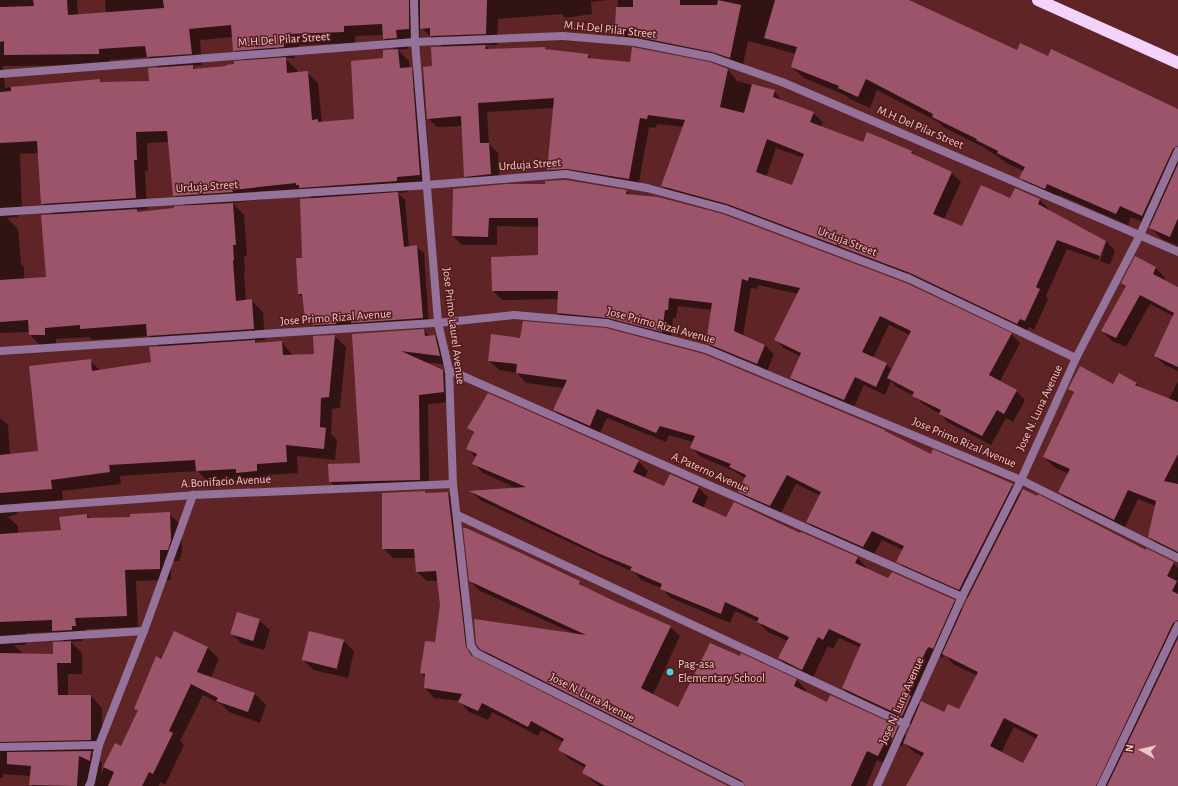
<!DOCTYPE html>
<style>
body{margin:0}
#map{position:relative;width:1178px;height:786px;overflow:hidden;background:#5f2526;font-family:"Alegreya Sans",sans-serif}
div>[style]{position:absolute}
.shadow>*{inset:0;background:#0007}
.building>*{inset:0;background:#9c546a;transform-origin:0 0}
.street>*{height:8px;margin:-4px;padding:0 4px;transform-origin:4px;border-radius:4px;background:#94729a}
.highway>*{height:12px;margin:-6px;padding:0 6px;transform-origin:6px;border-radius:6px;background:#f4d3fb}
.dots>*{width:11px;height:11px;translate:-50% -50%;box-sizing:border-box;border:2px solid #531a1c;border-radius:50%}
span{translate:-50% -50%;white-space:nowrap;text-align:center;line-height:1.15;-webkit-text-stroke:3px #531a1c;paint-order:stroke}
.street-label{font-size:12px;color:#edc7c6}
.poi-label{font-size:12px;color:#edc7c6}
.left{translate:0 -50%;text-align:left}
.north{position:absolute;left:1122px;top:730px;width:40px;height:40px;-webkit-text-stroke:3px #531a1c;paint-order:stroke;rotate:278deg;font-size:11px;font-weight:700;line-height:16px;text-align:center;color:#edc7c6}
.north::after{content:'';display:block;margin:auto;width:14px;height:18px;background:#edc7c6;clip-path:polygon(50% 0,100% 100%,50% 72%,0 100%)}
</style>
<div id="map">
<div class="shadow">
<i style="clip-path:polygon(evenodd,0 0,77px 0,78px 15px,106px 13px,105px 0,609px 0,591px 2px,592px 14px,565px 18px,562px 14px,498px 19px,497px 45px,485px 45px,490px 50px,544px 48px,547px 50px,588px 55px,591px 59px,630px 64px,709px 63px,728px 70px,737px 81px,774px 91px,783px 102px,813px 113px,823px 122px,821px 127px,864px 143px,911px 151px,918px 157px,952px 173px,961px 182px,944px 219px,962px 228px,1010px 200px,1040px 200px,1049px 209px,1048px 210px,1106px 241px,1115px 251px,1110px 265px,1100px 261px,1106px 243px,1104px 243px,1098px 260px,1067px 249px,1046px 296px,1048px 299px,1034px 330px,1029px 327px,1026px 332px,920px 282px,737px 213px,672px 195px,663px 186px,684px 127px,657px 124px,656px 128px,649px 127px,638px 188px,577px 177px,557px 179px,548px 170px,554px 108px,487px 112px,489px 144px,498px 153px,500px 183px,474px 185px,465px 176px,462px 126px,437px 127px,428px 118px,433px 67px,443px 47px,420px 27px,420px 40px,407px 40px,408px 49px,398px 50px,409px 61px,410px 68px,423px 80px,431px 186px,408px 188px,408px 192px,398px 193px,405px 200px,409px 247px,417px 247px,424px 253px,429px 325px,320px 332px,306px 317px,303px 298px,299px 294px,312px 199px,307px 194px,233px 203px,244px 215px,247px 256px,244px 256px,245px 272px,244px 272px,246px 301px,251px 300px,263px 312px,265px 340px,254px 341px,257px 343px,282px 342px,293px 356px,315px 355px,314px 337px,335px 336px,346px 347px,340px 408px,332px 409px,331px 434px,337px 440px,335px 460px,297px 456px,298px 473px,267px 475px,268px 482px,248px 484px,245px 480px,208px 482px,198px 471px,120px 476px,121px 484px,62px 491px,63px 500px,20px 503px,21px 506px,17px 507px,17px 514px,8px 517px,18px 526px,18px 534px,62px 531px,87px 515px,91px 519px,131px 518px,169px 514px,181px 525px,182px 552px,179px 561px,171px 561px,171px 580px,136px 581px,138px 627px,86px 629px,86px 637px,83px 637px,82px 641px,71px 642px,82px 653px,82px 674px,68px 674px,68px 696px,91px 696px,102px 708px,102px 751px,89px 751px,102px 763px,101px 774px,116px 744px,122px 747px,138px 711px,135px 708px,174px 632px,208px 648px,219px 659px,211px 678px,255px 694px,266px 705px,260px 723px,229px 712px,221px 704px,203px 695px,180px 741px,184px 745px,165px 785px,160px 782px,159px 786px,32px 786px,30px 784px,31px 776px,3px 774px,3px 778px,0 778px,0 418px,8px 425px,10px 455px,39px 452px,90px 361px,101px 371px,152px 363px,160px 347px,149px 336px,93px 340px,89px 337px,56px 339px,56px 346px,41px 346px,30px 335px,30px 332px,0 333px,0 0,383px 35px,384px 39px,395px 50px,384px 59px,355px 120px,322px 123px,318px 83px,307px 72px,297px 73px,297px 70px,285px 58px,295px 58px,294px 48px,299px 48px,299px 45px,355px 43px,355px 36px,383px 35px,0 0,233px 37px,234px 50px,246px 62px,228px 67px,196px 69px,192px 66px,202px 65px,200px 40px,233px 37px,0 0,148px 57px,159px 68px,150px 82px,103px 83px,99px 80px,5px 88px,3px 66px,110px 65px,110px 60px,148px 57px,0 0,169px 142px,174px 195px,186px 207px,139px 213px,136px 210px,147px 209px,145px 171px,148px 171px,147px 143px,169px 142px,0 0,776px 148px,804px 158px,793px 187px,766px 177px,776px 148px,0 0,38px 153px,42px 203px,53px 215px,47px 278px,24px 279px,24px 267px,21px 264px,18px 229px,7px 218px,18px 217px,17px 213px,22px 213px,20px 154px,38px 153px,0 0,54px 632px,65px 642px,54px 655px,23px 654px,14px 645px,26px 645px,26px 633px,54px 632px)"></i>
<i style="clip-path:polygon(618px 0,907px 0,1017px 51px,1048px 58px,1178px 110px,1178px 246px,1162px 239px,1150px 228px,1151px 226px,1131px 217px,1128px 225px,1059px 195px,1056px 200px,1032px 189px,1021px 178px,1024px 171px,1010px 165px,985px 148px,945px 128px,938px 122px,877px 90px,870px 108px,850px 99px,845px 95px,804px 78px,792px 67px,796px 54px,748px 41px,742px 69px,627px 39px,616px 27px)"></i>
<i style="clip-path:polygon(evenodd,454px 190px,627px 191px,631px 196px,1011px 334px,1020px 343px,1000px 381px,1016px 391px,1025px 400px,1013px 422px,1006px 418px,991px 445px,949px 423px,940px 414px,923px 404px,914px 396px,897px 387px,891px 381px,885px 395px,864px 385px,853px 409px,800px 387px,791px 378px,801px 357px,784px 348px,775px 339px,798px 294px,758px 285px,757px 289px,751px 288px,743px 336px,765px 345px,774px 354px,766px 373px,716px 352px,707px 343px,712px 310px,678px 306px,676px 318px,673px 318px,671px 340px,618px 326px,567px 322px,558px 313px,559px 299px,502px 300px,493px 291px,539px 256px,539px 227px,497px 226px,497px 245px,462px 245px,453px 236px,454px 190px,889px 325px,910px 335px,892px 370px,886px 364px,873px 358px,889px 325px)"></i>
<i style="clip-path:polygon(1136px 258px,1156px 268px,1165px 278px,1164px 281px,1178px 288px,1178px 371px,1165px 365px,1155px 356px,1173px 316px,1150px 304px,1126px 347px,1112px 341px,1102px 331px,1126px 287px,1122px 283px)"></i>
<i style="clip-path:polygon(424px 330px,430px 337px,435px 336px,444px 346px,449px 365px,423px 362px,443px 371px,452px 381px,453px 402px,428px 404px,429px 489px,339px 491px,330px 481px,361px 464px,353px 335px)"></i>
<i style="clip-path:polygon(evenodd,492px 335px,885px 430px,888px 434px,932px 456px,1012px 485px,1021px 494px,1173px 563px,1178px 568px,1178px 786px,908px 786px,923px 757px,914px 752px,904px 743px,902px 747px,898px 745px,888px 765px,877px 760px,866px 786px,744px 786px,491px 658px,480px 648px,573px 633px,480px 591px,470px 581px,579px 582px,585px 588px,615px 603px,670px 627px,680px 636px,653px 695px,679px 708px,742px 655px,797px 680px,806px 690px,805px 693px,827px 704px,897px 727px,906px 736px,912px 725px,853px 698px,843px 688px,861px 648px,839px 638px,833px 649px,828px 646px,812px 679px,789px 668px,779px 658px,788px 641px,768px 632px,757px 621px,735px 611px,730px 623px,671px 598px,661px 588px,641px 580px,635px 573px,480px 500px,472px 492px,518px 489px,483px 473px,473px 463px,476px 458px,468px 449px,474px 434px,468px 428px,638px 461px,648px 471px,644px 479px,664px 488px,698px 487px,708px 497px,703px 508px,727px 519px,801px 535px,802px 533px,858px 558px,867px 568px,867px 569px,888px 580px,954px 601px,963px 610px,969px 598px,907px 571px,898px 562px,903px 550px,882px 540px,873px 556px,817px 531px,807px 522px,821px 496px,796px 484px,780px 515px,749px 501px,740px 492px,746px 479px,734px 471px,701px 457px,691px 447px,693px 442px,669px 435px,666px 442px,607px 418px,599px 435px,564px 419px,554px 410px,564px 388px,526px 383px,517px 373px,499px 370px,489px 361px,492px 335px,944px 654px,953px 664px,978px 676px,960px 711px,944px 713px,920px 706px,915px 701px,939px 656px,943px 658px,944px 654px,492px 335px,1014px 727px,1037px 739px,1023px 765px,1001px 753px,1014px 727px,492px 335px,895px 730px,897px 730px,891px 743px,890px 742px,895px 730px)"></i>
<i style="clip-path:polygon(1178px 381px,1178px 556px,1159px 547px,1150px 537px,1156px 506px,1138px 499px,1124px 529px,1069px 502px,1060px 492px,1069px 474px,1054px 467px,1044px 457px,1075px 394px,1069px 389px,1136px 383px,1141px 388px,1169px 399px)"></i>
<i style="clip-path:polygon(424px 492px,427px 494px,448px 493px,458px 503px,475px 657px,478px 661px,726px 786px,599px 786px,583px 773px,586px 768px,569px 759px,559px 749px,563px 742px,541px 730px,538px 736px,492px 712px,488px 720px,469px 712px,459px 701px,434px 698px,425px 688px,426px 678px,421px 673px,436px 643px,441px 605px,438px 581px,427px 581px,417px 572px,416px 558px,393px 558px,383px 548px)"></i>
<i style="clip-path:polygon(259px 620px,270px 630px,264px 650px,242px 644px,232px 634px)"></i>
<i style="clip-path:polygon(344px 641px,354px 651px,348px 678px,313px 670px,303px 659px)"></i>
</div>
<div class="building">
<i style="clip-path:polygon(33px 0,67px 0,68px 15px,164px 8px,163px 0,409px 0,409px 29px,396px 30px,397px 38px,383px 39px,382px 24px,344px 26px,344px 32px,288px 34px,288px 37px,283px 37px,284px 47px,233px 51px,231px 25px,189px 29px,192px 54px,147px 57px,145px 46px,99px 49px,99px 54px,4px 55px,4px 41px,0 42px,0 7px,34px 6px)"></i>
<i style="clip-path:polygon(420px 0,487px 0,486px 34px,430px 36px,430px 28px,420px 29px)"></i>
<i style="clip-path:polygon(633px 0,680px 0,680px 5px,717px 5px,718px 0,741px 5px,730px 58px,712px 52px,633px 36px,634px 29px,615px 28px,616px 7px,633px 7px)"></i>
<i style="clip-path:polygon(775px 0,909px 0,1017px 50px,1020px 43px,1048px 56px,1051px 49px,1178px 109px,1178px 146px,1173px 149px,1142px 216px,1120px 206px,1116px 214px,1047px 184px,1045px 189px,1019px 178px,1025px 167px,997px 153px,998px 151px,976px 140px,977px 139px,932px 117px,933px 114px,866px 79px,858px 97px,838px 88px,839px 86px,791px 67px,797px 47px,764px 38px)"></i>
<i style="clip-path:polygon(evenodd,486px 45px,485px 49px,545px 47px,545px 49px,588px 54px,588px 58px,630px 62px,632px 47px,710px 62px,728px 69px,720px 107px,744px 113px,752px 84px,775px 90px,773px 97px,814px 112px,810px 122px,863px 142px,867px 132px,912px 151px,911px 153px,952px 172px,933px 214px,962px 226px,981px 185px,1010px 198px,1015px 188px,1040px 199px,1038px 204px,1106px 241px,1100px 256px,1057px 240px,1036px 287px,1040px 289px,1025px 321px,1020px 319px,1017px 324px,910px 273px,727px 204px,661px 186px,685px 120px,648px 115px,647px 119px,640px 118px,629px 179px,567px 169px,547px 170px,554px 98px,478px 103px,480px 143px,489px 143px,491px 174px,464px 177px,461px 116px,427px 119px,423px 67px,432px 66px,431px 47px,486px 45px,767px 139px,804px 154px,792px 185px,756px 172px,767px 139px)"></i>
<i style="clip-path:polygon(398px 49px,400px 68px,412px 67px,420px 175px,397px 177px,397px 181px,299px 188px,299px 185px,296px 185px,296px 183px,232px 190px,233px 192px,173px 196px,167px 131px,136px 132px,137px 160px,134px 160px,136px 198px,41px 204px,37px 141px,0 143px,0 92px,11px 91px,11px 87px,100px 79px,100px 82px,149px 81px,148px 68px,193px 65px,193px 69px,226px 66px,226px 65px,234px 64px,234px 61px,286px 57px,287px 73px,308px 71px,312px 120px,318px 119px,318px 122px,354px 119px,351px 61px,383px 58px,383px 50px)"></i>
<i style="clip-path:polygon(1178px 164px,1178px 218px,1170px 237px,1149px 228px)"></i>
<i style="clip-path:polygon(566px 180px,627px 190px,626px 194px,658px 197px,723px 214px,906px 283px,1012px 333px,989px 375px,1017px 390px,1004px 414px,997px 410px,982px 436px,939px 414px,941px 410px,912px 396px,914px 392px,887px 378px,911px 331px,880px 316px,862px 352px,887px 363px,876px 387px,855px 377px,844px 400px,790px 378px,801px 353px,774px 340px,800px 288px,749px 277px,748px 281px,742px 279px,734px 331px,765px 345px,757px 364px,706px 343px,712px 303px,669px 298px,668px 310px,665px 310px,662px 332px,608px 318px,557px 313px,558px 291px,492px 291px,491px 257px,538px 255px,538px 218px,489px 218px,488px 237px,452px 236px,453px 189px,506px 184px,545px 184px,545px 181px)"></i>
<i style="clip-path:polygon(398px 192px,404px 247px,417px 245px,423px 318px,351px 323px,351px 320px,337px 320px,336px 324px,313px 325px,312px 317px,305px 318px,302px 294px,298px 294px,296px 258px,302px 258px,300px 199px)"></i>
<i style="clip-path:polygon(233px 203px,236px 245px,233px 245px,234px 260px,233px 261px,236px 301px,252px 299px,254px 329px,147px 336px,146px 324px,80px 329px,80px 325px,45px 328px,45px 335px,29px 335px,28px 320px,0 322px,0 280px,46px 277px,41px 215px,137px 209px,137px 212px,174px 208px,174px 206px)"></i>
<i style="clip-path:polygon(1135px 256px,1156px 267px,1153px 274px,1178px 287px,1178px 367px,1154px 356px,1174px 313px,1140px 295px,1116px 338px,1101px 331px,1126px 286px,1121px 283px)"></i>
<i style="clip-path:polygon(523px 321px,606px 328px,704px 354px,885px 430px,885px 431px,931px 454px,933px 449px,1013px 484px,959px 590px,896px 562px,904px 546px,872px 531px,863px 547px,806px 522px,821px 492px,787px 475px,770px 506px,738px 492px,746px 475px,729px 467px,731px 464px,690px 448px,695px 436px,660px 426px,656px 433px,597px 409px,590px 426px,553px 410px,567px 380px,516px 373px,517px 364px,488px 361px,491px 334px,520px 338px)"></i>
<i style="clip-path:polygon(424px 329px,425px 336px,435px 335px,440px 356px,401px 351px,443px 370px,444px 392px,419px 395px,420px 480px,329px 482px,328px 464px,360px 463px,352px 334px)"></i>
<i style="clip-path:polygon(335px 335px,329px 397px,321px 398px,320px 427px,326px 428px,324px 449px,286px 445px,287px 462px,257px 464px,257px 471px,236px 473px,236px 469px,196px 471px,195px 460px,109px 465px,110px 472px,51px 480px,52px 489px,0 493px,0 455px,38px 451px,29px 366px,91px 359px,92px 371px,151px 362px,149px 347px,255px 340px,255px 343px,282px 341px,283px 355px,314px 354px,313px 336px)"></i>
<i style="clip-path:polygon(1080px 366px,1113px 384px,1119px 373px,1137px 383px,1135px 385px,1178px 402px,1178px 454px,1164px 481px,1178px 484px,1178px 552px,1148px 537px,1156px 501px,1128px 490px,1114px 520px,1058px 492px,1070px 469px,1043px 457px,1074px 392px,1068px 389px)"></i>
<i style="clip-path:polygon(488px 393px,639px 460px,633px 472px,664px 486px,670px 474px,699px 487px,692px 502px,726px 517px,734px 502px,800px 533px,801px 532px,858px 557px,855px 563px,888px 578px,892px 572px,955px 600px,933px 649px,929px 647px,927px 649px,905px 693px,911px 696px,902px 716px,842px 688px,861px 644px,829px 629px,823px 640px,818px 637px,802px 670px,778px 658px,789px 637px,757px 622px,759px 618px,725px 602px,721px 614px,660px 589px,662px 584px,630px 570px,632px 567px,600px 554px,469px 491px,526px 487px,472px 464px,477px 454px,466px 449px,474px 432px,467px 428px)"></i>
<i style="clip-path:polygon(evenodd,1023px 489px,1037px 496px,1038px 494px,1146px 550px,1146px 548px,1174px 562px,1167px 576px,1177px 581px,1172px 591px,1178px 594px,1178px 620px,1173px 623px,1096px 786px,906px 786px,924px 753px,903px 743px,921px 701px,944px 712px,948px 704px,959px 709px,978px 672px,942px 654px,967px 599px,1023px 489px,1004px 718px,1038px 735px,1023px 763px,990px 746px,1004px 718px)"></i>
<i style="clip-path:polygon(425px 491px,425px 493px,448px 492px,466px 647px,472px 656px,728px 786px,605px 786px,582px 773px,586px 765px,558px 750px,564px 739px,531px 721px,528px 727px,482px 703px,478px 711px,458px 702px,462px 694px,424px 688px,425px 674px,420px 673px,425px 641px,435px 642px,440px 605px,436px 571px,416px 572px,414px 549px,382px 549px,382px 493px)"></i>
<i style="clip-path:polygon(170px 512px,171px 540px,168px 550px,160px 550px,160px 569px,125px 570px,127px 616px,75px 618px,76px 626px,72px 626px,72px 630px,52px 631px,52px 620px,0 622px,0 534px,61px 530px,59px 517px,87px 514px,87px 518px,130px 517px,130px 514px)"></i>
<i style="clip-path:polygon(463px 528px,466px 528px,523px 554px,580px 581px,579px 584px,616px 602px,671px 626px,641px 688px,678px 707px,710px 643px,740px 656px,741px 653px,797px 679px,794px 686px,827px 702px,830px 695px,898px 726px,893px 738px,888px 736px,878px 756px,867px 751px,851px 786px,745px 786px,742px 781px,480px 649px,476px 644px,474px 619px,586px 635px,469px 581px)"></i>
<i style="left:237px;top:612px;width:24px;height:23px;rotate:17deg"></i>
<i style="clip-path:polygon(174px 631px,208px 647px,197px 672px,255px 693px,248px 712px,216px 701px,218px 698px,191px 684px,169px 731px,173px 733px,153px 774px,149px 772px,142px 786px,108px 786px,114px 772px,103px 767px,115px 743px,121px 746px,138px 710px,134px 709px,156px 656px,161px 659px)"></i>
<i style="left:309px;top:631px;width:36px;height:30px;rotate:14deg"></i>
<i style="clip-path:polygon(1178px 638px,1178px 786px,1107px 786px)"></i>
<i style="clip-path:polygon(71px 641px,71px 663px,57px 663px,58px 695px,91px 695px,91px 740px,0 742px,0 653px,53px 654px,53px 642px)"></i>
<i style="clip-path:polygon(91px 751px,90px 761px,79px 756px,77px 786px,29px 785px,31px 766px,7px 764px,7px 752px)"></i>
</div>
<div class="street">
<i style="left:414px;top:0;width:42px;rotate:88.6deg"></i>
<i style="left:415px;top:42px;width:282px;rotate:85.3deg"></i>
<i style="left:438px;top:323px;width:48px;rotate:76.8deg"></i>
<i style="left:449px;top:370px;width:114px;rotate:88deg"></i>
<i style="left:453px;top:484px;width:163px;rotate:83.7deg"></i>
<i style="left:471px;top:646px;width:9px;rotate:54deg"></i>
<i style="left:476px;top:653px;width:296px;rotate:26.7deg"></i>
<i style="left:0;top:74px;width:416px;rotate:-4.4deg"></i>
<i style="left:415px;top:42px;width:148px;rotate:-2.3deg"></i>
<i style="left:563px;top:36px;width:72px;rotate:4.8deg"></i>
<i style="left:635px;top:42px;width:77px;rotate:11.2deg"></i>
<i style="left:711px;top:57px;width:75px;rotate:19.4deg"></i>
<i style="left:782px;top:82px;width:431px;rotate:23.2deg"></i>
<i style="left:0;top:212px;width:427px;rotate:-3.6deg"></i>
<i style="left:426px;top:185px;width:140px;rotate:-4.5deg"></i>
<i style="left:566px;top:174px;width:82px;rotate:9.8deg"></i>
<i style="left:647px;top:188px;width:81px;rotate:15.1deg"></i>
<i style="left:725px;top:209px;width:196px;rotate:20.7deg"></i>
<i style="left:908px;top:278px;width:186px;rotate:25.5deg"></i>
<i style="left:0;top:351px;width:439px;rotate:-3.7deg"></i>
<i style="left:438px;top:323px;width:76px;rotate:-6deg"></i>
<i style="left:514px;top:315px;width:93px;rotate:4.9deg"></i>
<i style="left:607px;top:323px;width:102px;rotate:14.7deg"></i>
<i style="left:706px;top:349px;width:341px;rotate:22.6deg"></i>
<i style="left:1021px;top:480px;width:175px;rotate:26.4deg"></i>
<i style="left:449px;top:370px;width:561px;rotate:23.87deg"></i>
<i style="left:0;top:509px;width:194px;rotate:-4.1deg"></i>
<i style="left:193px;top:495px;width:260px;rotate:-2.4deg"></i>
<i style="left:457px;top:515px;width:495px;rotate:25deg"></i>
<i style="left:0;top:640px;width:144px;rotate:-3.6deg"></i>
<i style="left:0;top:747px;width:99px;rotate:-1.2deg"></i>
<i style="left:89px;top:786px;width:4px;rotate:-63deg"></i>
<i style="left:91px;top:782px;width:38px;rotate:-78deg"></i>
<i style="left:99px;top:745px;width:123px;rotate:-68.5deg"></i>
<i style="left:144px;top:631px;width:145px;rotate:-70.2deg"></i>
<i style="left:877px;top:786px;width:207px;rotate:-65.8deg"></i>
<i style="left:962px;top:597px;width:131px;rotate:-63.2deg"></i>
<i style="left:1021px;top:480px;width:134px;rotate:-65.7deg"></i>
<i style="left:1076px;top:358px;width:139px;rotate:-62.5deg"></i>
<i style="left:1140px;top:235px;width:92px;rotate:-65.7deg"></i>
<i style="left:1101px;top:786px;width:178px;rotate:-64.4deg"></i>
</div>
<div class="highway">
<i style="left:1038px;top:0;width:154px;rotate:24.2deg"></i>
</div>
<div class="dots">
<i style="left:670px;top:672px;background:#51ccd4"></i>
</div>
<div class="street-label">
<span style="left:610px;top:30px;rotate:6deg">M.H.Del Pilar Street</span>
<span style="left:284px;top:40px;rotate:-4deg">M.H.Del Pilar Street</span>
<span style="left:920px;top:128px;rotate:23deg">M.H.Del Pilar Street</span>
<span style="left:530px;top:165px;rotate:-4deg">Urduja Street</span>
<span style="left:207px;top:187px;rotate:-4deg">Urduja Street</span>
<span style="left:847px;top:242px;rotate:21deg">Urduja Street</span>
<span style="left:336px;top:318px;rotate:-4deg">Jose Primo Rizal Avenue</span>
<span style="left:453px;top:326px;rotate:83deg">Jose Primo Laurel Avenue</span>
<span style="left:661px;top:326px;rotate:15deg">Jose Primo Rizal Avenue</span>
<span style="left:1040px;top:408px;rotate:-65deg">Jose N. Luna Avenue</span>
<span style="left:964px;top:443px;rotate:23deg">Jose Primo Rizal Avenue</span>
<span style="left:710px;top:473px;rotate:24deg">A.Paterno Avenue</span>
<span style="left:226px;top:482px;rotate:-3deg">A.Bonifacio Avenue</span>
<span style="left:592px;top:698px;rotate:27deg">Jose N. Luna Avenue</span>
<span style="left:902px;top:701px;rotate:-66deg">Jose N. Luna Avenue</span>
</div>
<div class="poi-label">
<span class="left" style="left:678px;top:672px">Pag-asa<br>Elementary School</span>
</div>
<div class="north">N</div>
</div>
